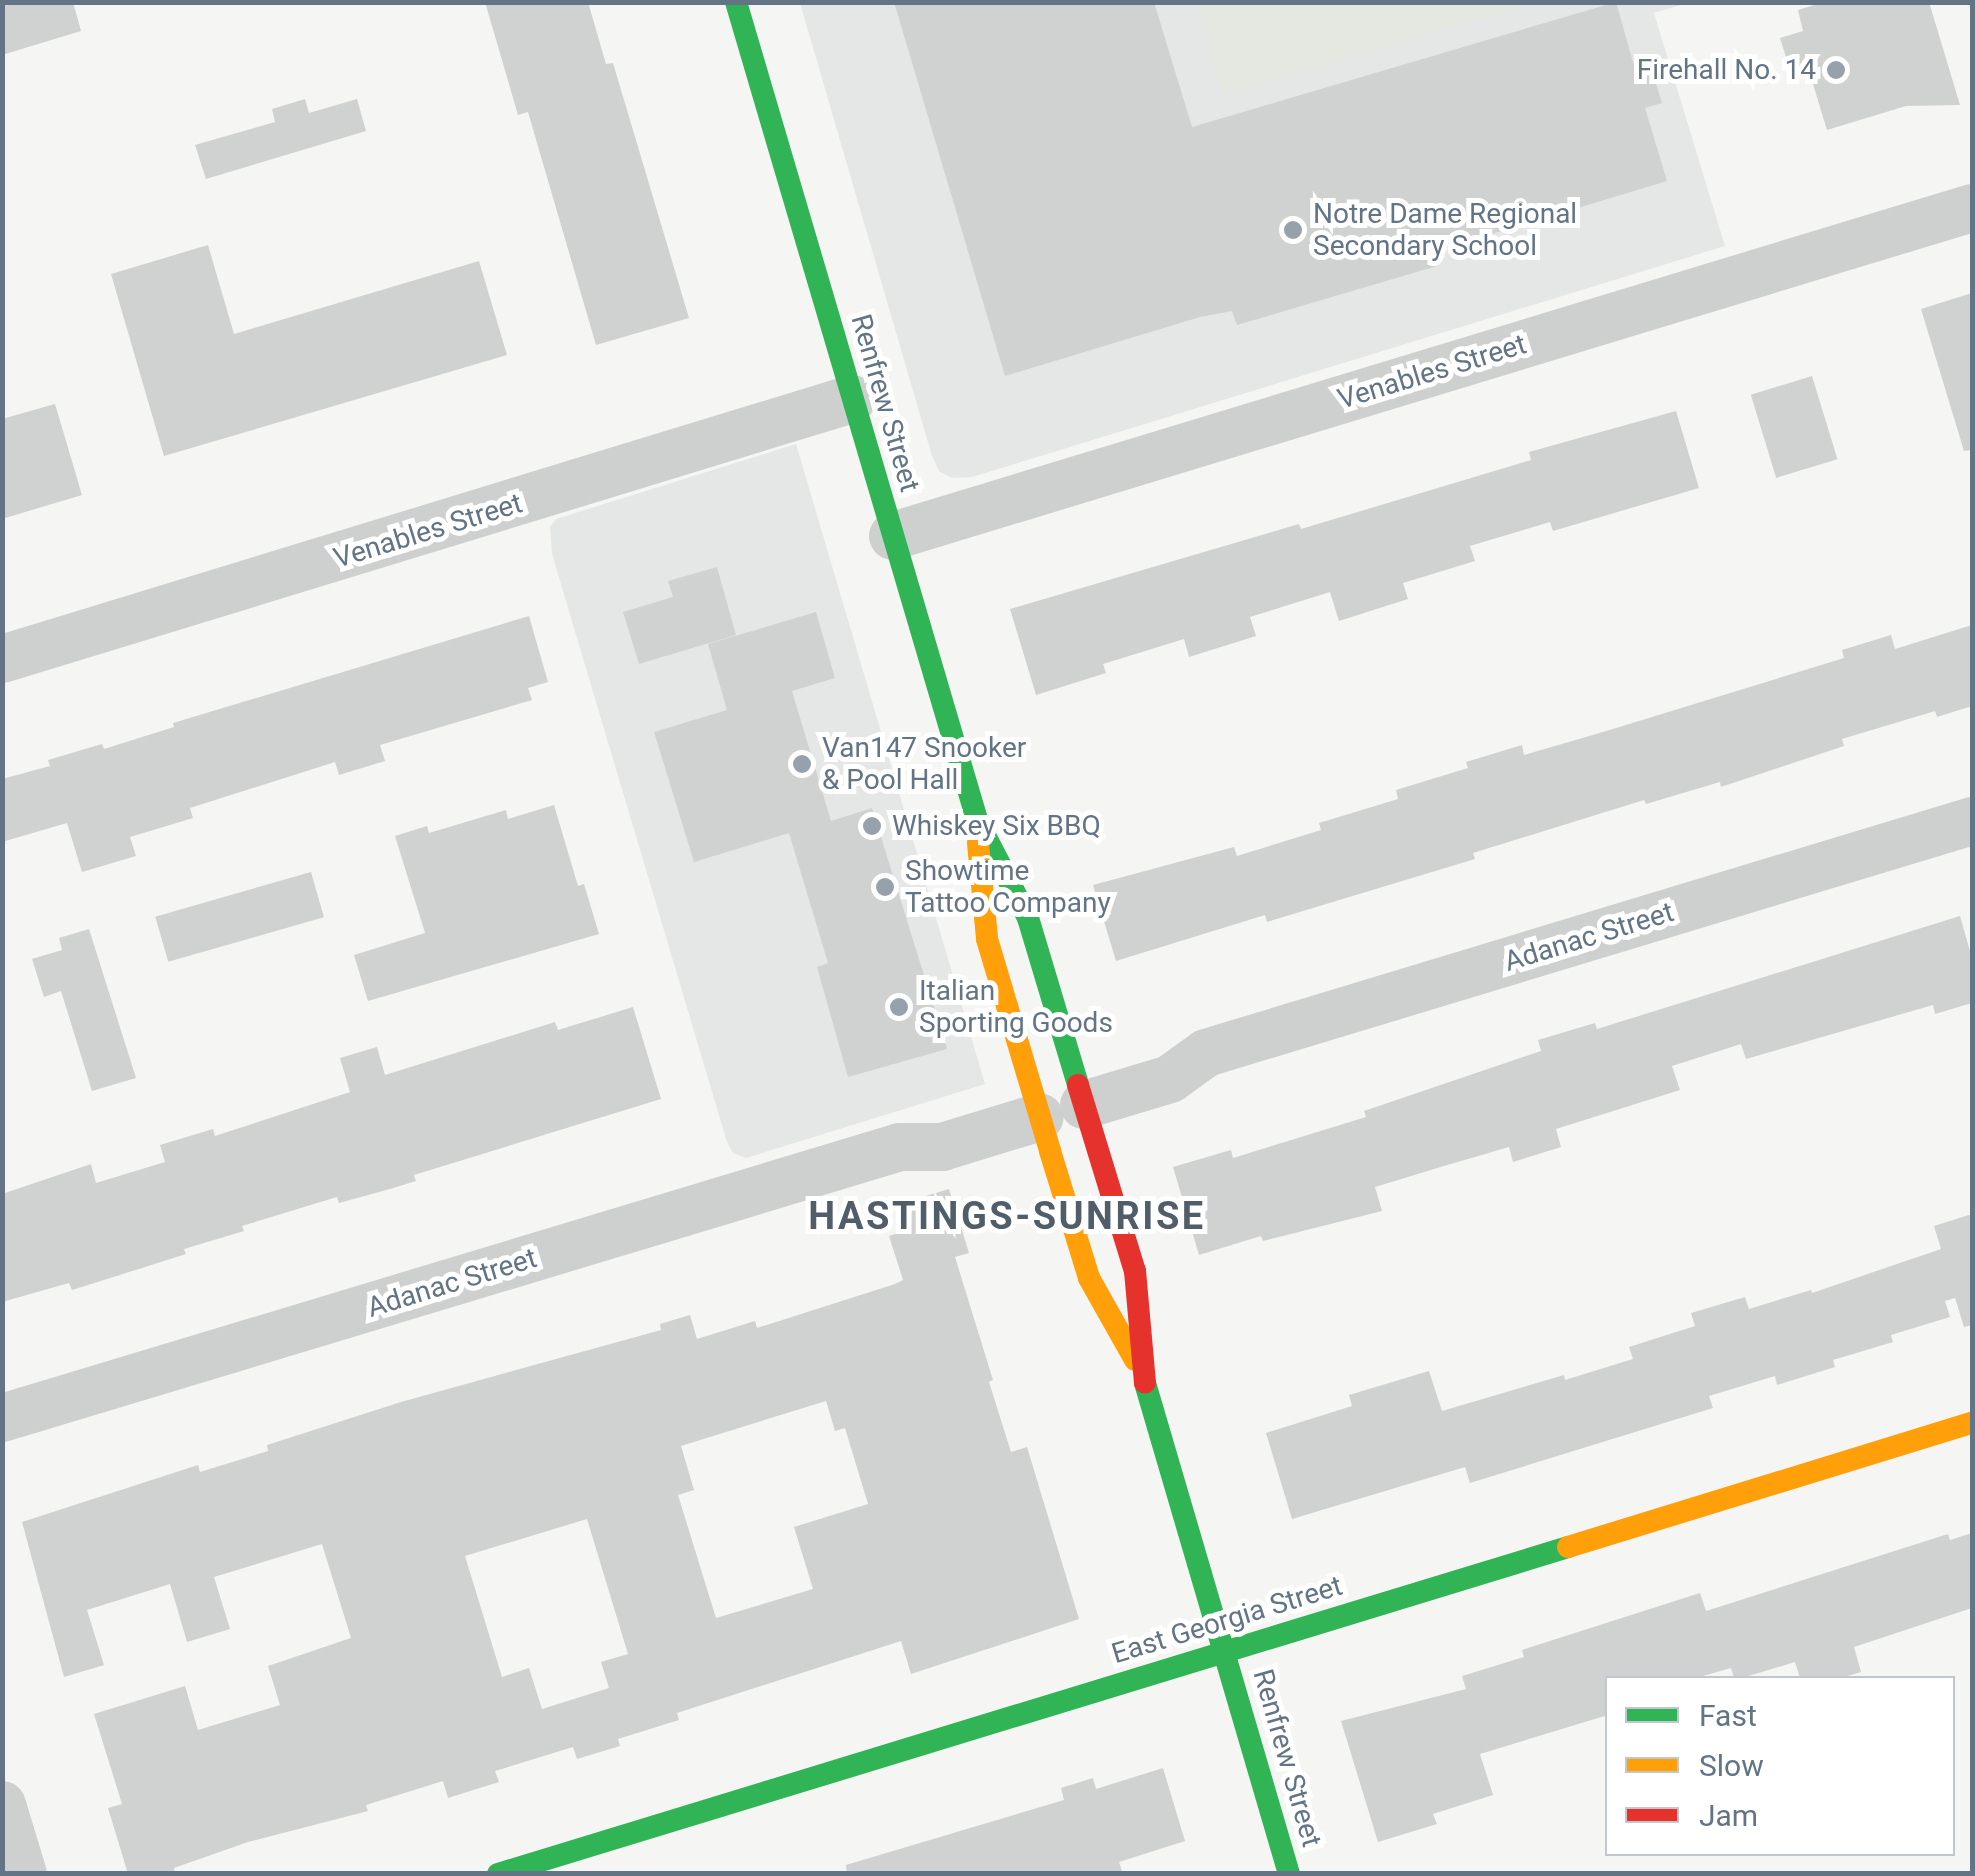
<!DOCTYPE html>
<style>
body{margin:0}
#map{position:relative;width:1975px;height:1876px;overflow:hidden;background:#f5f5f3;font-family:Roboto,sans-serif}
div>[style]{position:absolute}
.built>*{inset:0;background:#e5e7e6}
.green>*{inset:0;background:#e4e8e1}
.building>*{inset:0;background:#d0d1d1;transform-origin:0 0}
.street>*{height:48px;margin:-24px;padding:0 24px;transform-origin:24px;border-radius:24px;background:#ced0d0}
.fast>*{height:22px;margin:-11px;padding:0 11px;transform-origin:11px;border-radius:11px;background:#30b455}
.slow>*{height:22px;margin:-11px;padding:0 11px;transform-origin:11px;border-radius:11px;background:#ff9f0a}
.jam>*{height:22px;margin:-11px;padding:0 11px;transform-origin:11px;border-radius:11px;background:#e5322d}
.dots>*{width:28px;height:28px;translate:-50% -50%;box-sizing:border-box;border:5px solid #fff;border-radius:50%}
span{translate:-50% -50%;white-space:nowrap;text-align:center;line-height:1.15;-webkit-text-stroke:10px #fff;paint-order:stroke}
.poi-label{font-size:28px;color:#637486}
.right{translate:-100% -50%;text-align:right}
.left{translate:0 -50%;text-align:left}
.street-label{font-size:28px;color:#637486}
.district-label{font-size:38px;color:#515e6a;font-weight:700;letter-spacing:2.5px}
.frame{position:absolute;inset:0;border:5px solid #637486;pointer-events:none}
.legend{position:absolute;left:1605px;top:1676px;width:350px;height:180px;box-sizing:border-box;background:#fff;border:2px solid #c1c7cf;margin:0;padding:12px 18px;list-style:none;font-size:30px;color:#637486}
.legend li{display:flex;align-items:center;gap:20px;height:50px}
.legend b{width:50px;border:2px solid #c1c7cf}
</style>
<div id="map">
<div class="built">
<i style="clip-path:polygon(800px 3px,1688px 3px,1654px 13px,1725px 246px,972px 477px,952px 478px,939px 471px,932px 456px)"></i>
<i style="clip-path:polygon(796px 444px,985px 1084px,746px 1158px,733px 1153px,727px 1142px,552px 554px,550px 527px,556px 519px)"></i>
</div>
<div class="green">
<i style="clip-path:polygon(1195px 2px,1533px 2px,1533px 3px,1223px 96px)"></i>
</div>
<div class="building">
<i style="clip-path:polygon(2px 2px,73px 2px,81px 31px,2px 55px)"></i>
<i style="clip-path:polygon(485px 2px,588px 2px,606px 64px,613px 63px,689px 318px,596px 345px,528px 112px,518px 115px)"></i>
<i style="clip-path:polygon(894px 2px,1154px 2px,1192px 127px,1616px 2px,1635px 69px,1650px 64px,1662px 103px,1645px 108px,1667px 181px,1432px 252px,1437px 266px,1237px 325px,1232px 311px,1200px 317px,1005px 376px)"></i>
<i style="clip-path:polygon(1824px 2px,1929px 2px,1960px 105px,1906px 106px,1827px 130px,1809px 71px,1792px 76px,1780px 38px,1803px 31px,1798px 10px)"></i>
<i style="clip-path:polygon(305px 99px,309px 113px,357px 99px,366px 131px,206px 179px,195px 145px,275px 122px,272px 109px)"></i>
<i style="clip-path:polygon(208px 245px,234px 334px,479px 261px,507px 355px,164px 456px,111px 274px)"></i>
<i style="clip-path:polygon(1972px 293px,1972px 450px,1964px 451px,1921px 309px)"></i>
<i style="left:1812px;top:376px;width:87px;height:64px;rotate:73deg"></i>
<i style="clip-path:polygon(55px 404px,82px 495px,2px 519px,2px 419px)"></i>
<i style="clip-path:polygon(1676px 411px,1699px 488px,1553px 531px,1550px 522px,1470px 546px,1475px 561px,1403px 583px,1408px 599px,1339px 621px,1330px 592px,1250px 617px,1256px 636px,1189px 657px,1184px 639px,1103px 664px,1106px 673px,1036px 695px,1010px 609px,1299px 524px,1301px 529px,1531px 460px,1529px 452px)"></i>
<i style="clip-path:polygon(717px 567px,736px 635px,639px 664px,623px 612px,673px 597px,668px 581px)"></i>
<i style="clip-path:polygon(816px 612px,835px 678px,792px 691px,831px 821px,872px 808px,947px 1049px,848px 1077px,817px 967px,828px 963px,789px 833px,694px 862px,654px 732px,727px 710px,708px 644px)"></i>
<i style="clip-path:polygon(529px 616px,548px 682px,528px 688px,532px 700px,380px 745px,385px 761px,339px 775px,335px 762px,190px 808px,193px 818px,130px 837px,136px 856px,82px 872px,67px 823px,2px 842px,2px 779px,50px 766px,48px 760px,102px 744px,104px 749px,174px 727px,173px 723px)"></i>
<i style="clip-path:polygon(1972px 625px,1972px 706px,1937px 717px,1935px 711px,1842px 739px,1844px 746px,1721px 787px,1720px 782px,1646px 804px,1644px 800px,1473px 853px,1475px 859px,1422px 875px,1267px 922px,1265px 915px,1116px 961px,1093px 885px,1234px 847px,1237px 856px,1321px 830px,1319px 823px,1398px 799px,1396px 790px,1468px 768px,1466px 762px,1522px 745px,1524px 755px,1603px 732px,1844px 658px,1842px 650px,1891px 635px,1895px 649px)"></i>
<i style="clip-path:polygon(554px 805px,578px 886px,584px 884px,599px 934px,368px 1001px,354px 955px,425px 933px,395px 836px,427px 826px,429px 833px,506px 810px,508px 819px)"></i>
<i style="left:311px;top:872px;width:47px;height:162px;rotate:74deg"></i>
<i style="clip-path:polygon(1960px 916px,1972px 958px,1972px 1003px,1935px 1014px,1933px 1005px,1746px 1059px,1741px 1044px,1672px 1066px,1680px 1090px,1556px 1129px,1561px 1147px,1513px 1162px,1509px 1147px,1444px 1166px,1375px 1187px,1382px 1211px,1263px 1241px,1261px 1236px,1199px 1255px,1173px 1167px,1231px 1150px,1233px 1158px,1366px 1117px,1364px 1111px,1541px 1051px,1538px 1040px,1595px 1023px,1597px 1029px)"></i>
<i style="clip-path:polygon(89px 929px,136px 1078px,92px 1091px,61px 991px,44px 997px,32px 959px,62px 950px,59px 938px)"></i>
<i style="clip-path:polygon(633px 1007px,661px 1099px,414px 1175px,416px 1181px,390px 1189px,339px 1203px,337px 1197px,242px 1226px,244px 1231px,184px 1249px,186px 1254px,123px 1274px,72px 1290px,69px 1283px,2px 1302px,2px 1194px,91px 1164px,96px 1183px,165px 1162px,160px 1145px,213px 1129px,215px 1136px,350px 1092px,340px 1058px,377px 1047px,385px 1075px,555px 1022px,558px 1030px)"></i>
<i style="clip-path:polygon(evenodd,949px 1189px,969px 1253px,955px 1257px,993px 1380px,989px 1382px,1011px 1452px,1027px 1447px,1079px 1619px,911px 1674px,901px 1641px,677px 1713px,679px 1720px,618px 1739px,620px 1746px,577px 1759px,573px 1747px,495px 1771px,499px 1782px,448px 1798px,443px 1781px,366px 1805px,368px 1811px,248px 1842px,174px 1868px,175px 1874px,128px 1874px,108px 1808px,122px 1804px,94px 1714px,185px 1686px,198px 1730px,280px 1705px,268px 1666px,351px 1638px,322px 1544px,214px 1577px,230px 1629px,187px 1642px,170px 1584px,87px 1610px,104px 1665px,64px 1677px,22px 1522px,198px 1465px,200px 1472px,268px 1451px,267px 1445px,401px 1402px,661px 1330px,660px 1324px,690px 1315px,697px 1339px,755px 1321px,757px 1328px,895px 1284px,903px 1280px,889px 1236px,905px 1231px,901px 1216px,912px 1212px,909px 1201px,949px 1189px,826px 1401px,835px 1431px,845px 1428px,868px 1504px,794px 1527px,813px 1589px,716px 1618px,678px 1495px,694px 1490px,681px 1446px,826px 1401px,949px 1189px,587px 1519px,628px 1654px,601px 1662px,609px 1688px,542px 1709px,529px 1668px,502px 1677px,465px 1556px,587px 1519px)"></i>
<i style="clip-path:polygon(1972px 1214px,1972px 1325px,1964px 1327px,1955px 1298px,1945px 1301px,1950px 1317px,1891px 1335px,1893px 1342px,1833px 1360px,1835px 1367px,1777px 1385px,1775px 1376px,1709px 1396px,1713px 1408px,1470px 1483px,1465px 1467px,1292px 1519px,1266px 1433px,1352px 1406px,1349px 1395px,1429px 1371px,1442px 1411px,1564px 1375px,1565px 1380px,1633px 1359px,1629px 1347px,1695px 1326px,1691px 1313px,1745px 1297px,1749px 1309px,1811px 1290px,1812px 1293px,1941px 1249px,1934px 1226px)"></i>
<i style="clip-path:polygon(1972px 1533px,1972px 1608px,1854px 1647px,1861px 1672px,1841px 1678px,1800px 1678px,1795px 1662px,1742px 1678px,1734px 1678px,1731px 1668px,1696px 1678px,1608px 1678px,1608px 1715px,1480px 1754px,1493px 1795px,1433px 1814px,1437px 1824px,1378px 1842px,1341px 1721px,1466px 1689px,1462px 1676px,1524px 1657px,1522px 1650px,1700px 1593px,1706px 1611px,1948px 1534px,1950px 1540px)"></i>
<i style="clip-path:polygon(1163px 1768px,1185px 1841px,1119px 1862px,1123px 1874px,847px 1874px,846px 1865px,1064px 1800px,1061px 1788px,1093px 1778px,1096px 1789px)"></i>
</div>
<div class="street">
<i style="left:893px;top:536px;width:1128px;rotate:-16.91deg"></i>
<i style="left:2px;top:659px;width:889px;rotate:-17.01deg"></i>
<i style="left:1084px;top:1105px;width:90px;rotate:-16.8deg"></i>
<i style="left:1170px;top:1079px;width:44px;rotate:-35.8deg"></i>
<i style="left:1206px;top:1053px;width:800px;rotate:-16.85deg"></i>
<i style="left:2px;top:1418px;width:938px;rotate:-16.79deg"></i>
<i style="left:900px;top:1147px;width:42px"></i>
<i style="left:942px;top:1147px;width:102px;rotate:-17deg"></i>
<i style="left:2px;top:1805px;width:72px;rotate:73.1deg"></i>
</div>
<div class="fast">
<i style="left:736px;top:2px;width:853px;rotate:73.58deg"></i>
<i style="left:977px;top:820px;width:110px;rotate:62.5deg"></i>
<i style="left:1028px;top:918px;width:174px;rotate:73.3deg"></i>
<i style="left:1145px;top:1383px;width:512px;rotate:73.65deg"></i>
<i style="left:498px;top:1874px;width:1119px;rotate:-16.99deg"></i>
</div>
<div class="slow">
<i style="left:978px;top:843px;width:96px;rotate:84.6deg"></i>
<i style="left:987px;top:939px;width:221px;rotate:73.4deg"></i>
<i style="left:1050px;top:1151px;width:133px;rotate:72.9deg"></i>
<i style="left:1089px;top:1278px;width:94px;rotate:60.7deg"></i>
<i style="left:1568px;top:1547px;width:423px;rotate:-17.1deg"></i>
</div>
<div class="jam">
<i style="left:1078px;top:1085px;width:195px;rotate:73deg"></i>
<i style="left:1135px;top:1271px;width:112px;rotate:84.9deg"></i>
</div>
<div class="dots">
<i style="left:1836px;top:70px;background:#96a1ac"></i>
<i style="left:1293px;top:230px;background:#96a1ac"></i>
<i style="left:802px;top:764px;background:#96a1ac"></i>
<i style="left:872px;top:826px;background:#96a1ac"></i>
<i style="left:885px;top:887px;background:#96a1ac"></i>
<i style="left:899px;top:1007px;background:#96a1ac"></i>
</div>
<div class="poi-label">
<span class="right" style="left:1816px;top:70px">Firehall No. 14</span>
<span class="left" style="left:1313px;top:230px">Notre Dame Regional<br>Secondary School</span>
<span class="left" style="left:822px;top:764px">Van147 Snooker<br>&amp; Pool Hall</span>
<span class="left" style="left:892px;top:826px">Whiskey Six BBQ</span>
<span class="left" style="left:905px;top:887px">Showtime<br>Tattoo Company</span>
<span class="left" style="left:919px;top:1007px">Italian<br>Sporting Goods</span>
</div>
<div class="street-label">
<span style="left:1432px;top:372px;rotate:-17deg">Venables Street</span>
<span style="left:885px;top:403px;rotate:74deg">Renfrew Street</span>
<span style="left:428px;top:531px;rotate:-17deg">Venables Street</span>
<span style="left:1589px;top:937px;rotate:-17deg">Adanac Street</span>
<span style="left:452px;top:1283px;rotate:-17deg">Adanac Street</span>
<span style="left:1227px;top:1620px;rotate:-17deg">East Georgia Street</span>
<span style="left:1287px;top:1758px;rotate:74deg">Renfrew Street</span>
</div>
<div class="district-label">
<span style="left:1007px;top:1217px">HASTINGS-SUNRISE</span>
</div>
<div class="frame"></div>
<ul class="legend">
<li><b style="height:12px;background:#30b455"></b>Fast</li>
<li><b style="height:12px;background:#ff9f0a"></b>Slow</li>
<li><b style="height:12px;background:#e5322d"></b>Jam</li>
</ul>
</div>
